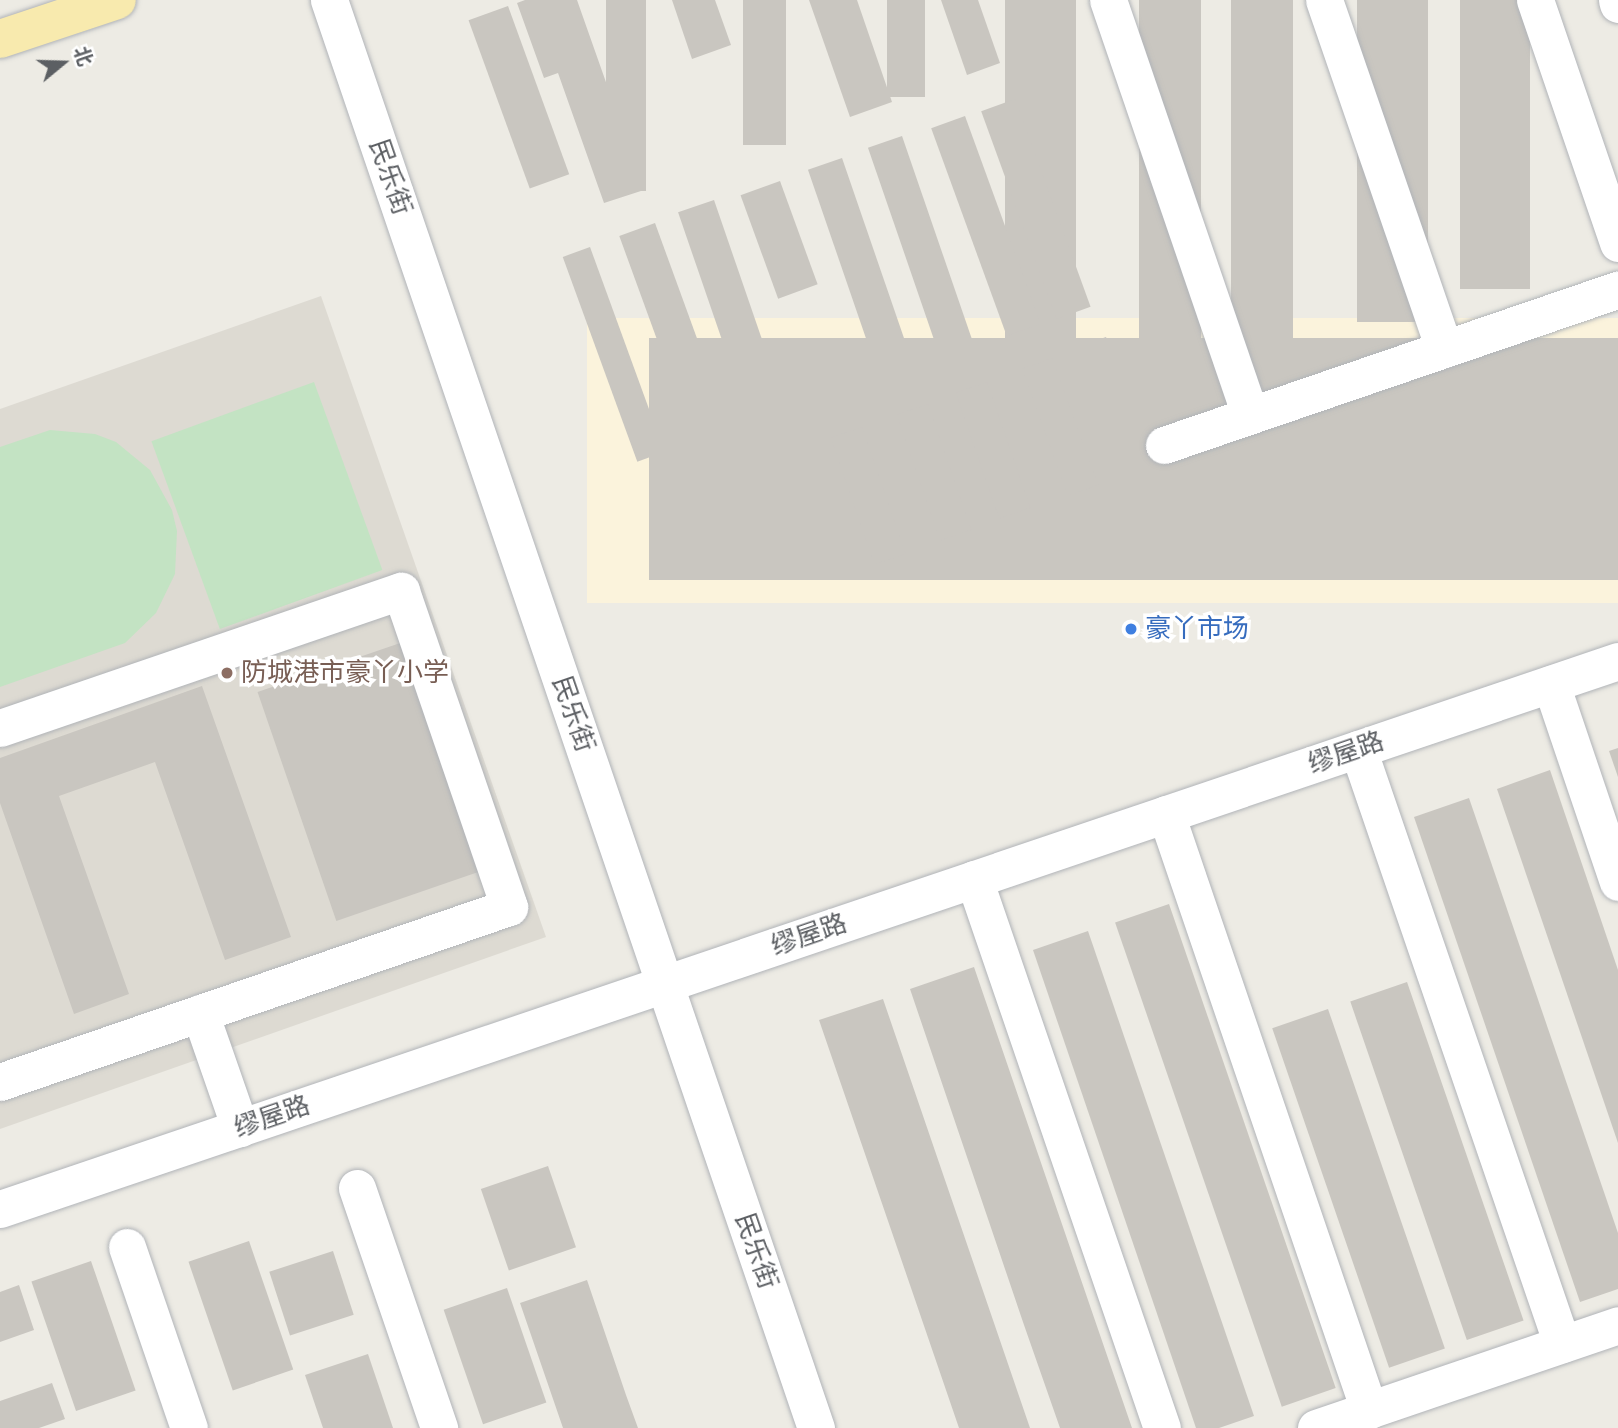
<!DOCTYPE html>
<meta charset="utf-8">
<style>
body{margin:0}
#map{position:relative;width:1618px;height:1428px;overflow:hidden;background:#edebe4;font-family:"Space Grotesk","Noto Sans SC",sans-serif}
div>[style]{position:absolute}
.commercial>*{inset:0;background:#fbf3dc;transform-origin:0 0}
.education>*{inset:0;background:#dddad2}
.green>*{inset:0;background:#c3e3c3;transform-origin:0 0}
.building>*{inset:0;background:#c9c6c0;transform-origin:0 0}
.roads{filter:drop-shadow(0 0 2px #b1b4b8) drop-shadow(0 0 2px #b1b4b8)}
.minor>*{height:37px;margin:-18.5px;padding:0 18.5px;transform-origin:18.5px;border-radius:18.5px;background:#fff}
.major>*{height:38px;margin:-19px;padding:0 19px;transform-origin:19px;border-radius:19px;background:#f8eaae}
.dots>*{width:19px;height:19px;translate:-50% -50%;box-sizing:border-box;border:4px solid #fff;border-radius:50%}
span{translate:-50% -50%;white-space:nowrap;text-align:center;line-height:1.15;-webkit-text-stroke:7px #fff;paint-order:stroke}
.street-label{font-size:26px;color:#5c5f63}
.shop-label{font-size:26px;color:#366cbe}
.left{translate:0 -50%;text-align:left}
.education-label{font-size:26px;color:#785e54}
.north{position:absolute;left:28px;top:28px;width:70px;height:70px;-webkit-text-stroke:5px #fff;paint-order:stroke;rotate:71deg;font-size:19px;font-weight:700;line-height:28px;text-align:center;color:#5c5f63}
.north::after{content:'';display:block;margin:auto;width:24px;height:32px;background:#5c5f63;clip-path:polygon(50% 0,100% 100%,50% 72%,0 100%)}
</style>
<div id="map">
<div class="commercial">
<i style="left:1618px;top:318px;width:285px;height:1031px;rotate:90deg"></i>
</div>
<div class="education">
<i style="clip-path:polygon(321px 296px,546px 937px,0 1129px,0 409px)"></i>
</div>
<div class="green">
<i style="left:314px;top:382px;width:200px;height:173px;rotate:70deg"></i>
<i style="clip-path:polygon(50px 430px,95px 434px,116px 442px,150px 470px,172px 510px,177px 531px,175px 574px,156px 613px,125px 643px,0 687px,0 447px)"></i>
</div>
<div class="building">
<i style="clip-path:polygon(525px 0,577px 0,644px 190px,604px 203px,558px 73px,544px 78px,517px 3px)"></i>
<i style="left:606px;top:0;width:40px;height:191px"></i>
<i style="clip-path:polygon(672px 0,715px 0,731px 45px,692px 59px)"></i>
<i style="left:743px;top:0;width:43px;height:145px"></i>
<i style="clip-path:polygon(809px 0,857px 0,892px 102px,850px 117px)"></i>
<i style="left:887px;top:0;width:38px;height:97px"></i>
<i style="clip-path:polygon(941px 0,978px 0,1000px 63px,967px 75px)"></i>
<i style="left:1005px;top:0;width:71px;height:437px"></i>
<i style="left:1139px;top:0;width:62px;height:393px"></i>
<i style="left:1231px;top:0;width:62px;height:363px"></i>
<i style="left:1357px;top:0;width:71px;height:322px"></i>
<i style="left:1460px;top:0;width:70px;height:289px"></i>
<i style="left:508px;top:6px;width:179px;height:42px;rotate:70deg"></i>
<i style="left:1015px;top:99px;width:221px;height:36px;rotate:70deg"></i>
<i style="left:965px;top:116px;width:221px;height:36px;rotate:70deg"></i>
<i style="left:902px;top:136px;width:222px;height:36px;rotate:71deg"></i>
<i style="left:842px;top:158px;width:222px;height:36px;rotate:71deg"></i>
<i style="left:780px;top:181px;width:110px;height:42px;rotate:70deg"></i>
<i style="left:714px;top:200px;width:187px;height:38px;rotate:71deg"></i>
<i style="left:655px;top:223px;width:219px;height:38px;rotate:70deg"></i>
<i style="left:590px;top:247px;width:218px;height:29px;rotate:70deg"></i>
<i style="left:1106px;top:337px;width:133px;height:33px;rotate:71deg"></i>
<i style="left:1618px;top:338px;width:242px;height:969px;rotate:90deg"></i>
<i style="left:1052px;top:358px;width:135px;height:32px;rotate:70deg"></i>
<i style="left:987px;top:382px;width:133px;height:33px;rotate:71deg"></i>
<i style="left:928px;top:404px;width:133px;height:33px;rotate:71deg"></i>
<i style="left:862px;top:427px;width:134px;height:33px;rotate:71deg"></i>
<i style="left:406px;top:641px;width:242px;height:157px;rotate:71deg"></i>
<i style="clip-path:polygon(202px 686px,291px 937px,225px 960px,155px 762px,59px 796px,129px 994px,74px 1014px,0 803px,0 758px)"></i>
<i style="clip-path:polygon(1618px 748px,1618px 777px,1609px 751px)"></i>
<i style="clip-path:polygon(1550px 770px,1618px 970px,1618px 1143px,1497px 789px)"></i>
<i style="clip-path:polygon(1469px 798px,1618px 1233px,1618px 1289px,1580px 1302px,1414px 817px)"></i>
<i style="left:1169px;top:904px;width:512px;height:57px;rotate:71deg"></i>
<i style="clip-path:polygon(1088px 931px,1254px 1416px,1219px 1428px,1196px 1428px,1033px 950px)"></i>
<i style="clip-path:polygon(974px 967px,1089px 1303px,1132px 1428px,1060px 1428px,1024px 1325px,910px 989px)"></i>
<i style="left:1407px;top:982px;width:358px;height:60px;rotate:71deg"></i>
<i style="clip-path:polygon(883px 999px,945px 1180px,1030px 1428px,959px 1428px,910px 1285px,819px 1020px)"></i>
<i style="left:1328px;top:1009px;width:359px;height:59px;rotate:71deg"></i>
<i style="left:548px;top:1166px;width:86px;height:71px;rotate:71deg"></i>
<i style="left:249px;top:1241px;width:136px;height:64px;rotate:71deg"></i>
<i style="left:333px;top:1251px;width:67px;height:67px;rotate:72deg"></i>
<i style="left:91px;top:1261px;width:137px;height:63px;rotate:71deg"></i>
<i style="clip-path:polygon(587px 1280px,626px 1395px,638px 1428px,563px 1428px,520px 1303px)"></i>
<i style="clip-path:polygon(19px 1285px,34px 1330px,0 1342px,0 1292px)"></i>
<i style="left:507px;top:1288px;width:121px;height:67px;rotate:71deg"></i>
<i style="clip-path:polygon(368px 1354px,393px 1428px,323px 1428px,305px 1375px)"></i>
<i style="clip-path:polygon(52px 1383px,65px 1419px,39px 1428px,0 1428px,0 1401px)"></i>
</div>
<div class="roads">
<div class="minor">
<i style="left:329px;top:0;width:1509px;rotate:71.17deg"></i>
<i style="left:1108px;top:0;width:439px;rotate:71.1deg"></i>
<i style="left:1324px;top:0;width:369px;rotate:71deg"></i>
<i style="left:1535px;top:0;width:257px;rotate:71.1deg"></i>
<i style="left:1617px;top:0;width:4px;rotate:76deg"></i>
<i style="left:1164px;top:445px;width:480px;rotate:-18.9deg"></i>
<i style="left:1551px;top:684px;width:209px;rotate:71.3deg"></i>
<i style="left:0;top:728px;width:424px;rotate:-18.9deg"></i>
<i style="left:401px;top:591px;width:334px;rotate:71.1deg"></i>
<i style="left:509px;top:907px;width:538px;rotate:161.03deg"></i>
<i style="left:1358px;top:749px;width:629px;rotate:71.08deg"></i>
<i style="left:1166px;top:814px;width:630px;rotate:71.19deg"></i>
<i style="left:974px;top:879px;width:580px;rotate:71.1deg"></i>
<i style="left:200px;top:1013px;width:122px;rotate:70.8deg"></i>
<i style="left:357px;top:1188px;width:254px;rotate:71.1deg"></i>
<i style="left:0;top:1209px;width:1708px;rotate:-18.71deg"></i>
<i style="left:127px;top:1247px;width:191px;rotate:71.1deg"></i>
<i style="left:1316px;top:1428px;width:319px;rotate:-18.8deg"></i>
</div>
<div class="major">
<i style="left:0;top:39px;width:123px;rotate:-18.4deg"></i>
</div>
</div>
<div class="dots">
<i style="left:1131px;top:629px;background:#3f7fe0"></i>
<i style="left:227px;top:673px;background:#8d6e63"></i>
</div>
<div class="street-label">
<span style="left:390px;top:177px;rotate:71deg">民乐街</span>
<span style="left:573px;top:714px;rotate:71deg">民乐街</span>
<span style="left:1346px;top:753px;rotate:-19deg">缪屋路</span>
<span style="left:809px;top:935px;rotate:-19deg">缪屋路</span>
<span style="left:272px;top:1117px;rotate:-19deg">缪屋路</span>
<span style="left:756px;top:1251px;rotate:71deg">民乐街</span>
</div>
<div class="shop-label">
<span class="left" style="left:1145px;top:629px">豪丫市场</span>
</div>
<div class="education-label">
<span class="left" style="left:241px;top:673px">防城港市豪丫小学</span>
</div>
<div class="north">北</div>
</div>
